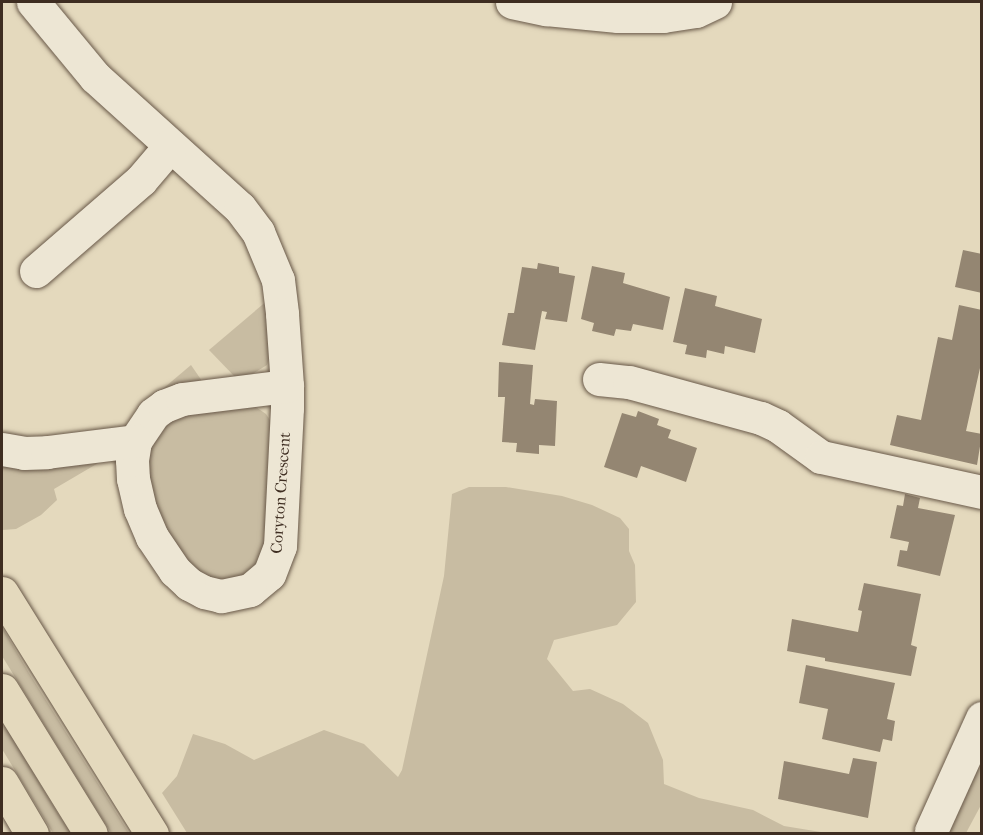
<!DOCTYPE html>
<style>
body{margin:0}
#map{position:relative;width:983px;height:835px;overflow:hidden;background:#e4d9bd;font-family:"IM FELL French Canon",serif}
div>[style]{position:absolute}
.green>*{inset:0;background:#c8bca2}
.building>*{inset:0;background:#948672}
.roads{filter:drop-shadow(0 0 2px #685848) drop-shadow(0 0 2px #685848)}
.minor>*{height:33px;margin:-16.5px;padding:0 16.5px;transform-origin:16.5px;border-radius:16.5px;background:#ede6d4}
.highway>*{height:33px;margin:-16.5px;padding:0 16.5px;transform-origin:16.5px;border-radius:16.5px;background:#e4d9bd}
span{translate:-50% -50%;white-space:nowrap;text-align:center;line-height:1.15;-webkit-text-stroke:5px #ede6d4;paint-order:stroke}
.street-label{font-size:16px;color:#3e2d21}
.frame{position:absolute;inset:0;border:3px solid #3e2d21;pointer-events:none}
</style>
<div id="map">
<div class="green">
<i style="clip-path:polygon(268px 300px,271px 353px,267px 365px,249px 376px,236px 378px,209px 350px)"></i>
<i style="clip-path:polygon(191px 365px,202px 381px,152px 398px)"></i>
<i style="clip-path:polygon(253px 405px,266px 414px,273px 425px,262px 565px,229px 584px,196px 574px,162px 530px,143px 457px,168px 417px)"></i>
<i style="clip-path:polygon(2px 449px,100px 462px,54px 489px,57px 500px,41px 515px,16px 529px,2px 530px)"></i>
<i style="clip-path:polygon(469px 487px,506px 487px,562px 496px,592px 505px,620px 518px,629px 529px,629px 551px,635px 565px,636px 602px,617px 625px,554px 640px,547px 659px,573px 691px,590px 689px,623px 704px,648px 723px,663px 760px,664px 784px,699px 798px,753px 810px,784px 826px,827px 833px,187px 833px,162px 793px,177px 776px,193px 734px,225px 744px,254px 760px,324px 730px,364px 744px,398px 777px,402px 770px,444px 576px,452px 494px)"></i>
<i style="clip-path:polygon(2px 627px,29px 673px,129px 833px,111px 833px,2px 656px)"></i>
<i style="clip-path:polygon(2px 721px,57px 812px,71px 833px,53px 833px,2px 749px)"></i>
<i style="clip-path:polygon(981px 748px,981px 805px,966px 833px,940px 834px)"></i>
</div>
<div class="building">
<i style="clip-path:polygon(963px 250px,982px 254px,982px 293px,955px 287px)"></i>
<i style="clip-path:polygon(538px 263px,559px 267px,559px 273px,575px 276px,567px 322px,545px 319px,547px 312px,542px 311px,535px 350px,502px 345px,508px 313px,514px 313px,522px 267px,537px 269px)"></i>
<i style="clip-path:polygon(592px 266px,625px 273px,623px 283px,670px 297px,663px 330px,633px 324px,631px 331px,616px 329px,614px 336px,592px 331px,594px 323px,581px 319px)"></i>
<i style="clip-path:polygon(685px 288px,717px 296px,715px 306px,762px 319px,755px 353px,725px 346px,724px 354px,707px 350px,706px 358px,685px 354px,687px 345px,673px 342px)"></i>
<i style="clip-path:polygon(959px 305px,982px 310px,982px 359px,966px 431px,982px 434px,977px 465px,890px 445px,897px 415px,921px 420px,938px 337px,952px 340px)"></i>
<i style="clip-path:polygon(499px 362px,533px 365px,530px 404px,534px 405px,535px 399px,557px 401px,555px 446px,539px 445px,539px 454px,516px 452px,517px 443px,502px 442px,505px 397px,498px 397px)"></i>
<i style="clip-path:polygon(638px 411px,659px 419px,657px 425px,671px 430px,668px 438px,697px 448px,686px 482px,641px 466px,637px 478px,604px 467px,622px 413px,636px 417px)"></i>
<i style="clip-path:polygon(905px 494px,920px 498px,918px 508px,955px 515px,940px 576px,897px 566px,900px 550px,907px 551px,909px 542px,890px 538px,897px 505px,903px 506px)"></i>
<i style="clip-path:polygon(864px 583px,921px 594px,911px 645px,917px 647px,911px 676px,825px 661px,825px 658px,787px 651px,792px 619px,858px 632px,862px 611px,858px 610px)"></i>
<i style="clip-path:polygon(806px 665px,895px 683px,887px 719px,895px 721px,892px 741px,883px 739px,880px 752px,822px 739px,828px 709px,799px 703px)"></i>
<i style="clip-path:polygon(853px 758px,877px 762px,868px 818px,778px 799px,784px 761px,849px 774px)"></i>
</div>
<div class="roads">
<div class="minor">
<i style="left:33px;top:2px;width:97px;rotate:50.4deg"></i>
<i style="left:95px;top:77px;width:195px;rotate:42.1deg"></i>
<i style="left:240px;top:208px;width:30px;rotate:53deg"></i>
<i style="left:258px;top:232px;width:52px;rotate:67.4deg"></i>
<i style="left:278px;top:280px;width:34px;rotate:83deg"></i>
<i style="left:282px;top:314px;width:72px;rotate:86deg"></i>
<i style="left:287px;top:386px;width:22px;rotate:90deg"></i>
<i style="left:287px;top:408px;width:138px;rotate:92.9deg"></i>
<i style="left:280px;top:546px;width:30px;rotate:111deg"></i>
<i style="left:269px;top:574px;width:25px;rotate:140deg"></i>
<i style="left:250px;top:590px;width:30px;rotate:168deg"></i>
<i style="left:221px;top:596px;width:17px;rotate:-167deg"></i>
<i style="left:204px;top:592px;width:17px;rotate:-152deg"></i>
<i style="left:189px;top:584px;width:19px;rotate:-137deg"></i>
<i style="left:175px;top:571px;width:41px;rotate:-124.1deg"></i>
<i style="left:152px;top:537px;width:30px;rotate:-113deg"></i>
<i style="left:140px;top:509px;width:31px;rotate:-103deg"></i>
<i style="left:133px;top:479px;width:19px;rotate:-93deg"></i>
<i style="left:132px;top:460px;width:19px;rotate:-81deg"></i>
<i style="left:135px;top:441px;width:32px;rotate:-56deg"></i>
<i style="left:153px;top:414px;width:14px;rotate:-36deg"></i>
<i style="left:164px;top:406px;width:19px;rotate:-21deg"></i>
<i style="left:182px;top:399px;width:106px;rotate:-7.1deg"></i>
<i style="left:512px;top:2px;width:35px;rotate:12deg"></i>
<i style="left:546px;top:9px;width:72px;rotate:5.6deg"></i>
<i style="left:618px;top:16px;width:45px"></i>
<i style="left:663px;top:16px;width:33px;rotate:-9deg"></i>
<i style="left:696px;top:11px;width:21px;rotate:-25deg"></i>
<i style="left:36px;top:271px;width:139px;rotate:-40.9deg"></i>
<i style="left:141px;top:180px;width:45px;rotate:-49.5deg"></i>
<i style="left:599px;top:379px;width:30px;rotate:6deg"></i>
<i style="left:629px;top:382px;width:137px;rotate:15.3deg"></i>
<i style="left:761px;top:418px;width:19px;rotate:25deg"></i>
<i style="left:778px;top:426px;width:53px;rotate:35.8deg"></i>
<i style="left:821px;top:457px;width:165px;rotate:12.3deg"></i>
<i style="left:2px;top:449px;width:22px;rotate:10deg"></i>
<i style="left:24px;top:453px;width:23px;rotate:-2deg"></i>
<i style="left:47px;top:452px;width:89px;rotate:-7.1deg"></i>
<i style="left:931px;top:831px;width:124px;rotate:-65.7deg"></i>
</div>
<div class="highway">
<i style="left:2px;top:593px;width:284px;rotate:58.1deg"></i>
<i style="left:2px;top:690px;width:169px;rotate:58.3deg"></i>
<i style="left:2px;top:783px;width:59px;rotate:59.5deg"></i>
</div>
</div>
<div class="street-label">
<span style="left:281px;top:493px;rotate:-86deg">Coryton Crescent</span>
</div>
<div class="frame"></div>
</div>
